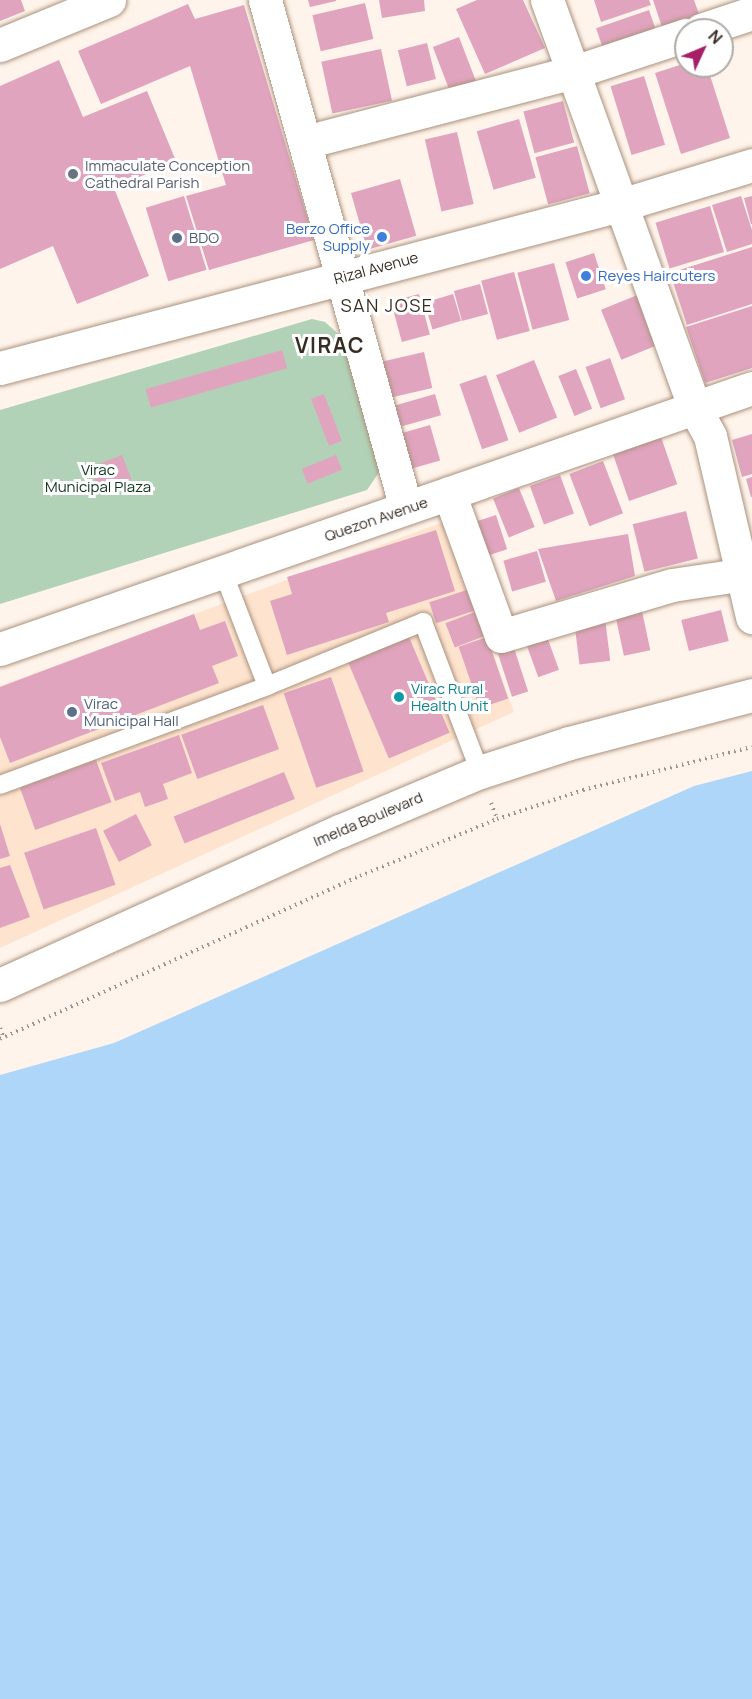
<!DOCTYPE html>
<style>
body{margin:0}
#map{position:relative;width:752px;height:1699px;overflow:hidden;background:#fff4eb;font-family:Manrope,sans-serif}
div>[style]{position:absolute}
.built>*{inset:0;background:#fee3ce}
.green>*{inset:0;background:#b2d2b7}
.water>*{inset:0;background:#aed6f8}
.building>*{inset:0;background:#e0a4bf;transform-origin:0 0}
.path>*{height:4px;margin-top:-2px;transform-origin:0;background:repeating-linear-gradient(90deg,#9f948b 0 1.5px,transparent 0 6px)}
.roads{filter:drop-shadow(0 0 2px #ab927e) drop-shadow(0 0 2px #ab927e)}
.lane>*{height:18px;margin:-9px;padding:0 9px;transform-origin:9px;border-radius:9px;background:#fff}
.street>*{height:33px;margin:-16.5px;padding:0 16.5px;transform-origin:16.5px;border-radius:16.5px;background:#fff}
.secondary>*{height:33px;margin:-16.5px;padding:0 16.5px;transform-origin:16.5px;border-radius:16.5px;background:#fff}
.primary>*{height:33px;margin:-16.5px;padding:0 16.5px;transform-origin:16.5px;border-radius:16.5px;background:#fff}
.dots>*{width:16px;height:16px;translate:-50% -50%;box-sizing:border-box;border:3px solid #fff;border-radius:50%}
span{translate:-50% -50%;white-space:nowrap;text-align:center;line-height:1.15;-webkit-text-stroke:6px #fff;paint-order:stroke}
.worship-label{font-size:15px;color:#5b616d}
.left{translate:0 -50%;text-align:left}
.shop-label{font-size:15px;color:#366cbe}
.right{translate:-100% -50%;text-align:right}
.service-label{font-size:15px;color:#4e5e75}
.street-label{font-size:15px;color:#372d24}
.park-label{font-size:15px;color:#0d3419}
.culture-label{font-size:15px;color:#0d838f}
.quarter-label{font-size:18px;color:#372d24;letter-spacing:1.5px}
.district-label{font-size:21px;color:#372d24;font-weight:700;letter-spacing:1.5px}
.north{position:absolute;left:674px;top:18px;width:60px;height:60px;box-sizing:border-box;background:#fff;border:2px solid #afaba7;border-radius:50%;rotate:46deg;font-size:16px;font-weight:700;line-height:24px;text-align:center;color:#372d24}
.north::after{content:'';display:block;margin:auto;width:21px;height:27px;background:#a71f67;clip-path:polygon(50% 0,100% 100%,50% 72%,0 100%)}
</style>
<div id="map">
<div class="built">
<i style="clip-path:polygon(446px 521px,514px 712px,0 948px,0 686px)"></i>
</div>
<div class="green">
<i style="clip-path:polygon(312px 319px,325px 322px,344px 339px,382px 468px,367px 490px,0 604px,0 410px)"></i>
</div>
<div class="water">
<i style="clip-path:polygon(752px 771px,752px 1699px,0 1699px,0 1075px,114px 1043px,694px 786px)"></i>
</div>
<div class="building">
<i style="clip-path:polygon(0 0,21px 0,25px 11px,0 21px)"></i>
<i style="clip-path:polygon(308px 0,336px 0,336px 1px,310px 7px)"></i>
<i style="clip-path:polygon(379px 0,424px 0,425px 11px,382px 18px)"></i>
<i style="clip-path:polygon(477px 0,523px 0,545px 48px,485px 74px,456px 9px)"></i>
<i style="clip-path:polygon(594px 0,649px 0,651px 5px,601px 22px)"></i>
<i style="clip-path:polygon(653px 0,694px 0,700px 17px,663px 30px)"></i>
<i style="left:365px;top:3px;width:37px;height:54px;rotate:77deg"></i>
<i style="clip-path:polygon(188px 4px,195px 19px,244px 5px,314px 240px,209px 270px,186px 196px,226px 185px,190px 66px,101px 104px,78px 51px)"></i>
<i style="left:649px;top:10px;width:24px;height:56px;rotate:71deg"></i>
<i style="left:459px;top:37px;width:49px;height:28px;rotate:69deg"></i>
<i style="left:427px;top:43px;width:37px;height:30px;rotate:76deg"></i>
<i style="left:381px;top:49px;width:53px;height:61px;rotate:78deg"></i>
<i style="clip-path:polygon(59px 60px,83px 117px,147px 91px,176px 161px,114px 188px,149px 276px,77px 304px,53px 246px,0 269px,0 86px)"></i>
<i style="clip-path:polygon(686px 63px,707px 66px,730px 138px,681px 154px,655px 73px)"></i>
<i style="left:644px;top:76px;width:72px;height:35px;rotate:73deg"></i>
<i style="left:563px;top:101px;width:43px;height:41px;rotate:75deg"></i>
<i style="left:519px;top:119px;width:61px;height:44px;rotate:74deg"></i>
<i style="left:457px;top:132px;width:74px;height:33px;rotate:77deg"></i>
<i style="left:577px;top:146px;width:49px;height:43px;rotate:75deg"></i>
<i style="left:400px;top:179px;width:59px;height:51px;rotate:74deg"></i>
<i style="left:184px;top:196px;width:77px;height:40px;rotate:73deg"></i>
<i style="clip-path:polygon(741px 196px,752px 230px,752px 244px,727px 252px,712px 205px)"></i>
<i style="clip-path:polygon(752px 196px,752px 224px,751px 224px,744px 198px)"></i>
<i style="left:710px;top:206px;width:48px;height:57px;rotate:73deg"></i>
<i style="clip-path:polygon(752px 247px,752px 304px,687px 325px,670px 273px)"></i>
<i style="left:594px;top:253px;width:38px;height:30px;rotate:72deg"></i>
<i style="left:554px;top:263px;width:59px;height:38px;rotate:75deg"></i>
<i style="left:514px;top:272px;width:61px;height:34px;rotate:75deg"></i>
<i style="left:480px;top:284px;width:31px;height:27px;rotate:75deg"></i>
<i style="left:419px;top:294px;width:42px;height:29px;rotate:75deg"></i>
<i style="left:453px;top:294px;width:28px;height:30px;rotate:73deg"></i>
<i style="left:640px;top:294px;width:54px;height:42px;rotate:68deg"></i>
<i style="clip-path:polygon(752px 306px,752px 368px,705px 383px,686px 327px)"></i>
<i style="left:282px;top:350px;width:19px;height:142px;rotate:74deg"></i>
<i style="left:424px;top:352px;width:37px;height:48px;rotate:77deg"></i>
<i style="left:610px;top:358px;width:44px;height:26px;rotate:70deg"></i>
<i style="left:534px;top:360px;width:62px;height:41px;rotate:68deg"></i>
<i style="left:576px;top:369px;width:43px;height:19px;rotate:68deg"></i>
<i style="left:486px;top:375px;width:69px;height:28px;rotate:71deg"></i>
<i style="left:324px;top:394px;width:50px;height:14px;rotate:69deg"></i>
<i style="left:435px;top:394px;width:22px;height:47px;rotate:74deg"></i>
<i style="left:430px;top:425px;width:37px;height:30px;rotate:74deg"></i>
<i style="clip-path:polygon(752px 434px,752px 474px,742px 477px,732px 440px)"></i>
<i style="left:661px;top:437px;width:50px;height:51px;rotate:71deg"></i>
<i style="left:122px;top:455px;width:26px;height:34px;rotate:69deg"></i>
<i style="left:336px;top:455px;width:16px;height:37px;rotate:68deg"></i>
<i style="left:603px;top:461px;width:56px;height:36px;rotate:69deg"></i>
<i style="left:560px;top:475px;width:41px;height:32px;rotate:70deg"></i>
<i style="clip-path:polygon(752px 477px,752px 497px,751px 497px,746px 479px)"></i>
<i style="left:519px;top:488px;width:42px;height:28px;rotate:68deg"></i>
<i style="left:686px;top:511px;width:49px;height:55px;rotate:76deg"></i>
<i style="left:496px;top:515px;width:36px;height:28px;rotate:72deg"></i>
<i style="clip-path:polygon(436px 530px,455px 591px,386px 613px,389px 622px,287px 655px,270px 601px,292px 594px,287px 577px)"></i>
<i style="clip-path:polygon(628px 534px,635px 576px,556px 601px,538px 549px)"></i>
<i style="left:537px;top:551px;width:32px;height:35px;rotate:74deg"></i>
<i style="left:473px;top:588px;width:22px;height:46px;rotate:72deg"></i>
<i style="left:480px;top:610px;width:26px;height:37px;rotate:69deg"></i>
<i style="left:721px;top:610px;width:32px;height:41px;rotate:76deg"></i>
<i style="left:642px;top:611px;width:40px;height:27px;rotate:78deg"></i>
<i style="clip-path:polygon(194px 614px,200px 630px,225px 621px,238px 656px,212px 666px,219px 683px,10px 763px,0 737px,0 687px)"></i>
<i style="left:605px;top:618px;width:43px;height:31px;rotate:83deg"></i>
<i style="left:546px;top:634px;width:38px;height:22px;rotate:70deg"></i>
<i style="left:409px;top:637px;width:104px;height:66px;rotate:67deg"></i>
<i style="left:487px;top:637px;width:65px;height:30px;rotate:71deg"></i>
<i style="left:513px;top:645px;width:49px;height:17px;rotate:72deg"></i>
<i style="left:331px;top:677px;width:100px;height:50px;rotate:71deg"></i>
<i style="left:263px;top:705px;width:47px;height:87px;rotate:70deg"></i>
<i style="clip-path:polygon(179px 735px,192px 773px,163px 784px,168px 799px,145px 807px,140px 792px,115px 801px,101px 763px)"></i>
<i style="left:96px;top:760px;width:45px;height:81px;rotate:70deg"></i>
<i style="left:284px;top:772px;width:29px;height:119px;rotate:68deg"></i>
<i style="left:136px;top:814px;width:35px;height:37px;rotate:63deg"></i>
<i style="clip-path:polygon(0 824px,10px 856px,0 859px)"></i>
<i style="left:96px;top:828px;width:60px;height:76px;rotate:71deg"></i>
<i style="clip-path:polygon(10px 865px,30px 917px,0 928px,0 868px)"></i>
</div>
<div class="path">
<i style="left:491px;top:803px;width:17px;rotate:69deg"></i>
<i style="left:0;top:1028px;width:11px;rotate:68deg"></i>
<i style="left:0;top:1039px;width:395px;rotate:-24.4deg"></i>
<i style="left:360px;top:876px;width:148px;rotate:-22.6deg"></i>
<i style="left:497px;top:819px;width:91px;rotate:-18.6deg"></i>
<i style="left:583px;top:790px;width:174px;rotate:-14.3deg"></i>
</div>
<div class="roads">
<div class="lane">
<i style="left:223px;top:572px;width:122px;rotate:68.9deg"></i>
<i style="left:0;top:785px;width:285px;rotate:-20.3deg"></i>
<i style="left:267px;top:686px;width:169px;rotate:-22.3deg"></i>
<i style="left:423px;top:622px;width:160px;rotate:69.2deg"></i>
</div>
<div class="street">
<i style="left:265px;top:0;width:527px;rotate:74.49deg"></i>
<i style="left:701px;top:30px;width:54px;rotate:-18.4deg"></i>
<i style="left:0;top:45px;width:118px;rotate:-22.4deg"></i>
<i style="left:305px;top:142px;width:278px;rotate:-14.6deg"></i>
<i style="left:574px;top:72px;width:118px;rotate:-18.3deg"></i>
<i style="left:695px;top:409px;width:31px;rotate:61deg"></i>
<i style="left:710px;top:436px;width:186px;rotate:76.9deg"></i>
<i style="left:449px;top:493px;width:152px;rotate:70deg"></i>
<i style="left:501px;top:636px;width:178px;rotate:-16.6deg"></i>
<i style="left:672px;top:585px;width:81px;rotate:-8.5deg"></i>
</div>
<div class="secondary">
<i style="left:547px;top:0;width:435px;rotate:70.1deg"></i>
<i style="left:0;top:985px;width:373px;rotate:-24.4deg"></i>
<i style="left:340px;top:831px;width:152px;rotate:-22.9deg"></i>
<i style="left:480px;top:772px;width:94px;rotate:-18deg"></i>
<i style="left:569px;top:743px;width:189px;rotate:-14.7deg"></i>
</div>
<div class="primary">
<i style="left:0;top:368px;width:645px;rotate:-14.73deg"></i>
<i style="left:624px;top:204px;width:134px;rotate:-16.9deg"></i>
<i style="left:0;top:649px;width:796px;rotate:-19.14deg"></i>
</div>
</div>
<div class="dots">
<i style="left:73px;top:174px;background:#6b7280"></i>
<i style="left:382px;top:237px;background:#3f7fe0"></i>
<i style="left:177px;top:238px;background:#5c6f8a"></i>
<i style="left:586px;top:276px;background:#3f7fe0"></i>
<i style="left:399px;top:697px;background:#0f9aa8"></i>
<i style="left:72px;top:712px;background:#5c6f8a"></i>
</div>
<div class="worship-label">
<span class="left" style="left:85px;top:174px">Immaculate Conception<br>Cathedral Parish</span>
</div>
<div class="shop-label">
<span class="right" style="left:370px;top:237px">Berzo Office<br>Supply</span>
<span class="left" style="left:598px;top:276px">Reyes Haircuters</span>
</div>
<div class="service-label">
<span class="left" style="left:189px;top:238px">BDO</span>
<span class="left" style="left:84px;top:712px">Virac<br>Municipal Hall</span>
</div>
<div class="street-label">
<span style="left:376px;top:268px;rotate:-15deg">Rizal Avenue</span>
<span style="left:376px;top:519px;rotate:-19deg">Quezon Avenue</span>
<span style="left:368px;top:819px;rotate:-23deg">Imelda Boulevard</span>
</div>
<div class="park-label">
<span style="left:98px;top:478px">Virac<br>Municipal Plaza</span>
</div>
<div class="culture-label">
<span class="left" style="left:411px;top:697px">Virac Rural<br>Health Unit</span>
</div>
<div class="quarter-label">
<span style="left:387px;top:305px">SAN JOSE</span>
</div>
<div class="district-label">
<span style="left:330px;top:345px">VIRAC</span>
</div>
<div class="north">N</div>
</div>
